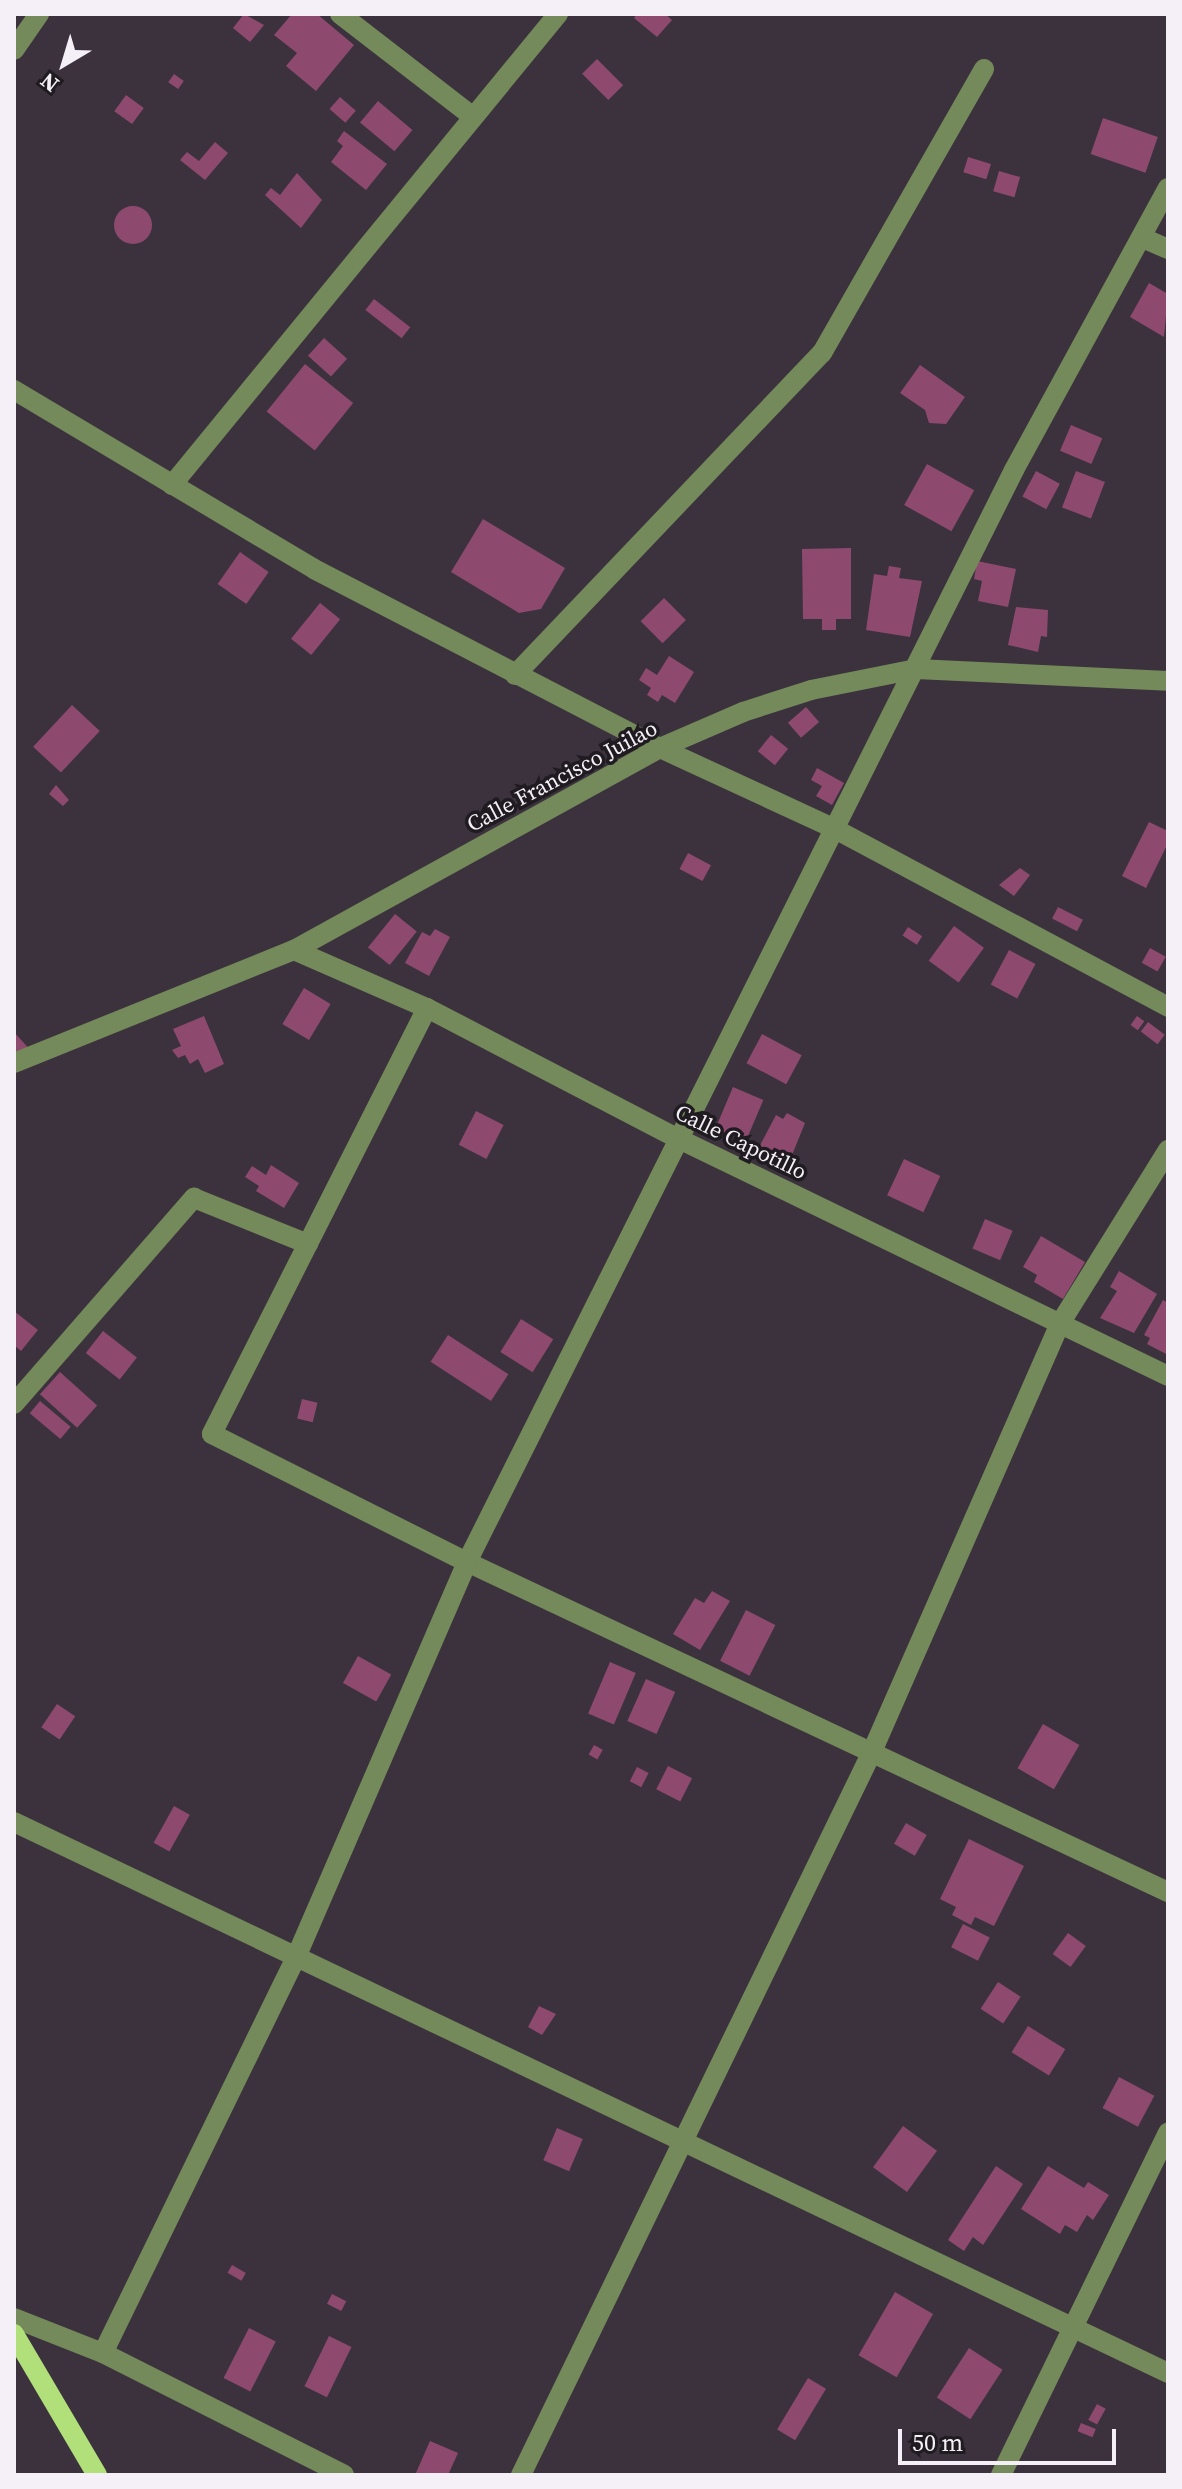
<!DOCTYPE html>
<style>
body{margin:0}
#map{position:relative;width:1182px;height:2489px;overflow:hidden;background:#3b323d;font-family:"Source Serif 4",serif}
div>[style]{position:absolute}
.building>*{inset:0;background:#8e496f;transform-origin:0 0}
.round{border-radius:50%}
.minor>*{height:20px;margin:-10px;padding:0 10px;transform-origin:10px;border-radius:10px;background:#748a5a}
.major>*{height:20px;margin:-10px;padding:0 10px;transform-origin:10px;border-radius:10px;background:#b1df79}
span{translate:-50% -50%;white-space:nowrap;text-align:center;line-height:1.15;-webkit-text-stroke:7px #1f1b20;paint-order:stroke}
.street-label{font-size:22px;color:#f5eff7}
.frame{position:absolute;inset:0;border:16px solid #f5eff7;pointer-events:none}
.north{position:absolute;left:24px;top:24px;width:80px;height:80px;-webkit-text-stroke:6px #1f1b20;paint-order:stroke;rotate:218deg;font-size:22px;font-weight:700;line-height:32px;text-align:center;color:#f5eff7}
.north::after{content:'';display:block;margin:auto;width:28px;height:36px;background:#f5eff7;clip-path:polygon(50% 0,100% 100%,50% 72%,0 100%)}
.scale{position:absolute;left:898px;top:2429px;width:218px;height:36px;box-sizing:border-box;border:4px solid #f5eff7;border-top:0;padding-left:10px;font-size:24px;line-height:28px;white-space:nowrap;color:#f5eff7;-webkit-text-stroke:6px #1f1b20;paint-order:stroke}
</style>
<div id="map">
<div class="building">
<i style="clip-path:polygon(244px 14px,264px 25px,250px 42px,233px 28px)"></i>
<i style="clip-path:polygon(292px 14px,317px 14px,354px 45px,316px 91px,286px 66px,297px 53px,274px 35px)"></i>
<i style="clip-path:polygon(637px 14px,665px 14px,672px 20px,657px 37px,634px 18px)"></i>
<i style="left:597px;top:59px;width:37px;height:21px;rotate:45deg"></i>
<i style="left:174px;top:74px;width:12px;height:10px;rotate:35deg"></i>
<i style="left:126px;top:95px;width:22px;height:20px;rotate:36deg"></i>
<i style="left:340px;top:97px;width:21px;height:16px;rotate:41deg"></i>
<i style="left:378px;top:101px;width:45px;height:28px;rotate:40deg"></i>
<i style="left:1103px;top:118px;width:58px;height:38px;rotate:19deg"></i>
<i style="clip-path:polygon(344px 131px,387px 164px,366px 190px,331px 162px,343px 146px,337px 141px)"></i>
<i style="clip-path:polygon(215px 142px,228px 153px,205px 180px,180px 160px,187px 152px,199px 161px)"></i>
<i style="left:968px;top:157px;width:24px;height:16px;rotate:17deg"></i>
<i style="left:999px;top:171px;width:22px;height:21px;rotate:16deg"></i>
<i style="clip-path:polygon(297px 173px,322px 200px,301px 228px,265px 195px,271px 188px,280px 195px)"></i>
<i class="round" style="left:114px;top:206px;width:38px;height:38px"></i>
<i style="clip-path:polygon(1149px 283px,1168px 294px,1164px 337px,1130px 317px)"></i>
<i style="left:374px;top:299px;width:46px;height:14px;rotate:38deg"></i>
<i style="left:324px;top:338px;width:31px;height:24px;rotate:42deg"></i>
<i style="left:305px;top:364px;width:62px;height:61px;rotate:39deg"></i>
<i style="clip-path:polygon(920px 365px,965px 397px,946px 424px,929px 423px,925px 410px,900px 393px)"></i>
<i style="left:1071px;top:425px;width:34px;height:28px;rotate:23deg"></i>
<i style="left:927px;top:464px;width:54px;height:47px;rotate:29deg"></i>
<i style="left:1036px;top:471px;width:27px;height:29px;rotate:28deg"></i>
<i style="left:1076px;top:471px;width:31px;height:39px;rotate:21deg"></i>
<i style="clip-path:polygon(483px 519px,565px 568px,541px 609px,519px 613px,451px 572px)"></i>
<i style="clip-path:polygon(851px 548px,851px 619px,836px 619px,836px 630px,822px 630px,822px 619px,803px 619px,802px 549px)"></i>
<i style="left:240px;top:552px;width:35px;height:39px;rotate:35deg"></i>
<i style="clip-path:polygon(977px 561px,1016px 569px,1008px 607px,978px 601px,982px 581px,974px 579px)"></i>
<i style="clip-path:polygon(889px 566px,901px 568px,899px 578px,922px 581px,910px 637px,866px 630px,874px 574px,887px 576px)"></i>
<i style="left:664px;top:598px;width:31px;height:33px;rotate:45deg"></i>
<i style="left:320px;top:603px;width:26px;height:46px;rotate:39deg"></i>
<i style="clip-path:polygon(1016px 607px,1048px 610px,1047px 637px,1041px 636px,1038px 652px,1008px 645px)"></i>
<i style="clip-path:polygon(669px 656px,694px 672px,675px 703px,662px 695px,658px 702px,647px 695px,651px 688px,639px 680px,646px 668px,657px 675px)"></i>
<i style="left:72px;top:705px;width:38px;height:57px;rotate:43deg"></i>
<i style="left:806px;top:707px;width:20px;height:24px;rotate:49deg"></i>
<i style="left:771px;top:735px;width:22px;height:21px;rotate:39deg"></i>
<i style="clip-path:polygon(817px 768px,844px 783px,832px 805px,816px 796px,822px 786px,811px 780px)"></i>
<i style="clip-path:polygon(56px 785px,69px 800px,63px 806px,49px 794px)"></i>
<i style="clip-path:polygon(1149px 822px,1168px 831px,1168px 843px,1146px 888px,1122px 876px)"></i>
<i style="left:688px;top:853px;width:26px;height:18px;rotate:28deg"></i>
<i style="clip-path:polygon(1020px 868px,1030px 875px,1014px 896px,999px 885px)"></i>
<i style="left:1058px;top:907px;width:28px;height:13px;rotate:27deg"></i>
<i style="left:395px;top:914px;width:28px;height:43px;rotate:39deg"></i>
<i style="left:954px;top:926px;width:37px;height:43px;rotate:36deg"></i>
<i style="left:908px;top:927px;width:17px;height:10px;rotate:33deg"></i>
<i style="clip-path:polygon(435px 929px,450px 937px,429px 976px,405px 963px,422px 932px,430px 936px)"></i>
<i style="left:1150px;top:948px;width:18px;height:17px;rotate:29deg"></i>
<i style="left:1009px;top:950px;width:30px;height:39px;rotate:28deg"></i>
<i style="left:304px;top:988px;width:31px;height:42px;rotate:31deg"></i>
<i style="clip-path:polygon(204px 1016px,224px 1064px,205px 1073px,198px 1059px,190px 1064px,185px 1055px,178px 1058px,172px 1050px,181px 1046px,173px 1029px)"></i>
<i style="left:1137px;top:1016px;width:9px;height:11px;rotate:36deg"></i>
<i style="left:1148px;top:1022px;width:21px;height:12px;rotate:37deg"></i>
<i style="clip-path:polygon(14px 1032px,32px 1052px,18px 1059px,14px 1050px)"></i>
<i style="left:762px;top:1034px;width:45px;height:33px;rotate:28deg"></i>
<i style="left:733px;top:1087px;width:33px;height:45px;rotate:23deg"></i>
<i style="left:476px;top:1111px;width:31px;height:38px;rotate:27deg"></i>
<i style="clip-path:polygon(787px 1113px,805px 1123px,788px 1165px,781px 1165px,758px 1149px,776px 1115px,783px 1119px)"></i>
<i style="left:904px;top:1159px;width:40px;height:40px;rotate:25deg"></i>
<i style="clip-path:polygon(271px 1165px,299px 1183px,284px 1208px,256px 1191px,259px 1186px,245px 1177px,252px 1166px,266px 1175px)"></i>
<i style="left:985px;top:1219px;width:30px;height:32px;rotate:23deg"></i>
<i style="clip-path:polygon(1041px 1236px,1085px 1262px,1063px 1299px,1034px 1282px,1037px 1275px,1023px 1267px)"></i>
<i style="clip-path:polygon(1119px 1271px,1157px 1294px,1134px 1333px,1100px 1318px,1117px 1291px,1110px 1287px)"></i>
<i style="clip-path:polygon(1163px 1300px,1168px 1303px,1168px 1355px,1147px 1344px,1150px 1338px,1144px 1335px)"></i>
<i style="clip-path:polygon(14px 1311px,38px 1330px,21px 1351px,14px 1345px)"></i>
<i style="left:521px;top:1319px;width:38px;height:39px;rotate:32deg"></i>
<i style="left:103px;top:1331px;width:43px;height:28px;rotate:38deg"></i>
<i style="left:448px;top:1335px;width:72px;height:32px;rotate:33deg"></i>
<i style="left:60px;top:1372px;width:50px;height:30px;rotate:42deg"></i>
<i style="left:302px;top:1399px;width:16px;height:20px;rotate:14deg"></i>
<i style="left:40px;top:1401px;width:40px;height:16px;rotate:40deg"></i>
<i style="clip-path:polygon(712px 1591px,730px 1601px,700px 1650px,673px 1634px,695px 1598px,704px 1603px)"></i>
<i style="left:746px;top:1610px;width:33px;height:57px;rotate:27deg"></i>
<i style="left:358px;top:1656px;width:38px;height:31px;rotate:29deg"></i>
<i style="left:610px;top:1662px;width:28px;height:56px;rotate:23deg"></i>
<i style="left:646px;top:1679px;width:32px;height:46px;rotate:24deg"></i>
<i style="left:57px;top:1704px;width:22px;height:28px;rotate:34deg"></i>
<i style="left:1043px;top:1724px;width:42px;height:51px;rotate:30deg"></i>
<i style="left:594px;top:1745px;width:10px;height:11px;rotate:29deg"></i>
<i style="left:668px;top:1766px;width:27px;height:26px;rotate:27deg"></i>
<i style="left:637px;top:1767px;width:13px;height:16px;rotate:27deg"></i>
<i style="left:174px;top:1806px;width:18px;height:42px;rotate:29deg"></i>
<i style="left:906px;top:1823px;width:24px;height:24px;rotate:30deg"></i>
<i style="clip-path:polygon(969px 1839px,1024px 1866px,994px 1926px,975px 1917px,971px 1925px,952px 1915px,956px 1907px,940px 1899px)"></i>
<i style="left:963px;top:1924px;width:30px;height:26px;rotate:27deg"></i>
<i style="left:1068px;top:1933px;width:22px;height:26px;rotate:36deg"></i>
<i style="left:998px;top:1982px;width:27px;height:32px;rotate:33deg"></i>
<i style="clip-path:polygon(539px 2006px,556px 2014px,542px 2035px,528px 2027px)"></i>
<i style="left:1028px;top:2026px;width:44px;height:31px;rotate:32deg"></i>
<i style="left:1119px;top:2077px;width:40px;height:35px;rotate:28deg"></i>
<i style="left:903px;top:2126px;width:42px;height:51px;rotate:36deg"></i>
<i style="left:557px;top:2128px;width:28px;height:35px;rotate:23deg"></i>
<i style="clip-path:polygon(996px 2166px,1023px 2184px,983px 2245px,973px 2237px,964px 2251px,948px 2240px)"></i>
<i style="clip-path:polygon(1048px 2166px,1084px 2188px,1088px 2182px,1109px 2195px,1093px 2220px,1087px 2215px,1077px 2232px,1065px 2225px,1060px 2234px,1021px 2209px)"></i>
<i style="left:232px;top:2265px;width:16px;height:9px;rotate:30deg"></i>
<i style="left:895px;top:2292px;width:44px;height:73px;rotate:30deg"></i>
<i style="left:332px;top:2294px;width:16px;height:11px;rotate:27deg"></i>
<i style="left:249px;top:2328px;width:30px;height:56px;rotate:27deg"></i>
<i style="left:329px;top:2336px;width:25px;height:56px;rotate:26deg"></i>
<i style="left:969px;top:2348px;width:40px;height:59px;rotate:33deg"></i>
<i style="left:808px;top:2378px;width:21px;height:60px;rotate:31deg"></i>
<i style="left:1097px;top:2404px;width:10px;height:18px;rotate:29deg"></i>
<i style="left:1081px;top:2423px;width:16px;height:9px;rotate:22deg"></i>
<i style="clip-path:polygon(430px 2441px,458px 2453px,448px 2475px,415px 2475px)"></i>
</div>
<div class="minor">
<i style="left:340px;top:14px;width:167px;rotate:37.7deg"></i>
<i style="left:14px;top:50px;width:44px;rotate:-55.2deg"></i>
<i style="left:1143px;top:238px;width:27px;rotate:24deg"></i>
<i style="left:14px;top:390px;width:349px;rotate:30.8deg"></i>
<i style="left:314px;top:569px;width:390px;rotate:27.4deg"></i>
<i style="left:660px;top:748px;width:193px;rotate:24.8deg"></i>
<i style="left:835px;top:829px;width:378px;rotate:28.1deg"></i>
<i style="left:172px;top:485px;width:609px;rotate:-50.66deg"></i>
<i style="left:515px;top:675px;width:445px;rotate:-46.4deg"></i>
<i style="left:822px;top:353px;width:327px;rotate:-60.3deg"></i>
<i style="left:294px;top:950px;width:145px;rotate:23.6deg"></i>
<i style="left:427px;top:1008px;width:284px;rotate:27.5deg"></i>
<i style="left:679px;top:1139px;width:543px;rotate:25.86deg"></i>
<i style="left:427px;top:1008px;width:477px;rotate:116.8deg"></i>
<i style="left:212px;top:1434px;width:285px;rotate:26.7deg"></i>
<i style="left:467px;top:1562px;width:775px;rotate:25.21deg"></i>
<i style="left:14px;top:1063px;width:302px;rotate:-22deg"></i>
<i style="left:294px;top:950px;width:418px;rotate:-28.9deg"></i>
<i style="left:660px;top:748px;width:90px;rotate:-23.4deg"></i>
<i style="left:743px;top:712px;width:71px;rotate:-17.9deg"></i>
<i style="left:811px;top:690px;width:107px;rotate:-11.3deg"></i>
<i style="left:916px;top:669px;width:252px;rotate:2.7deg"></i>
<i style="left:14px;top:1404px;width:274px;rotate:-48.9deg"></i>
<i style="left:194px;top:1198px;width:123px;rotate:22deg"></i>
<i style="left:14px;top:1822px;width:1279px;rotate:25.52deg"></i>
<i style="left:14px;top:2318px;width:96px;rotate:21.5deg"></i>
<i style="left:103px;top:2353px;width:270px;rotate:26.8deg"></i>
<i style="left:103px;top:2353px;width:443px;rotate:-64deg"></i>
<i style="left:297px;top:1955px;width:428px;rotate:-66.6deg"></i>
<i style="left:467px;top:1562px;width:1221px;rotate:-63.39deg"></i>
<i style="left:1014px;top:470px;width:321px;rotate:-61.4deg"></i>
<i style="left:521px;top:2475px;width:801px;rotate:-64.11deg"></i>
<i style="left:871px;top:1754px;width:472px;rotate:-66.3deg"></i>
<i style="left:1061px;top:1322px;width:203px;rotate:-58.1deg"></i>
<i style="left:1001px;top:2475px;width:381px;rotate:-64deg"></i>
</div>
<div class="major">
<i style="left:14px;top:2334px;width:164px;rotate:59.5deg"></i>
</div>
<div class="street-label">
<span style="left:562px;top:776px;rotate:-28deg">Calle Francisco Juilao</span>
<span style="left:741px;top:1142px;rotate:26deg">Calle Capotillo</span>
</div>
<div class="frame"></div>
<div class="north">N</div>
<div class="scale">50 m</div>
</div>
